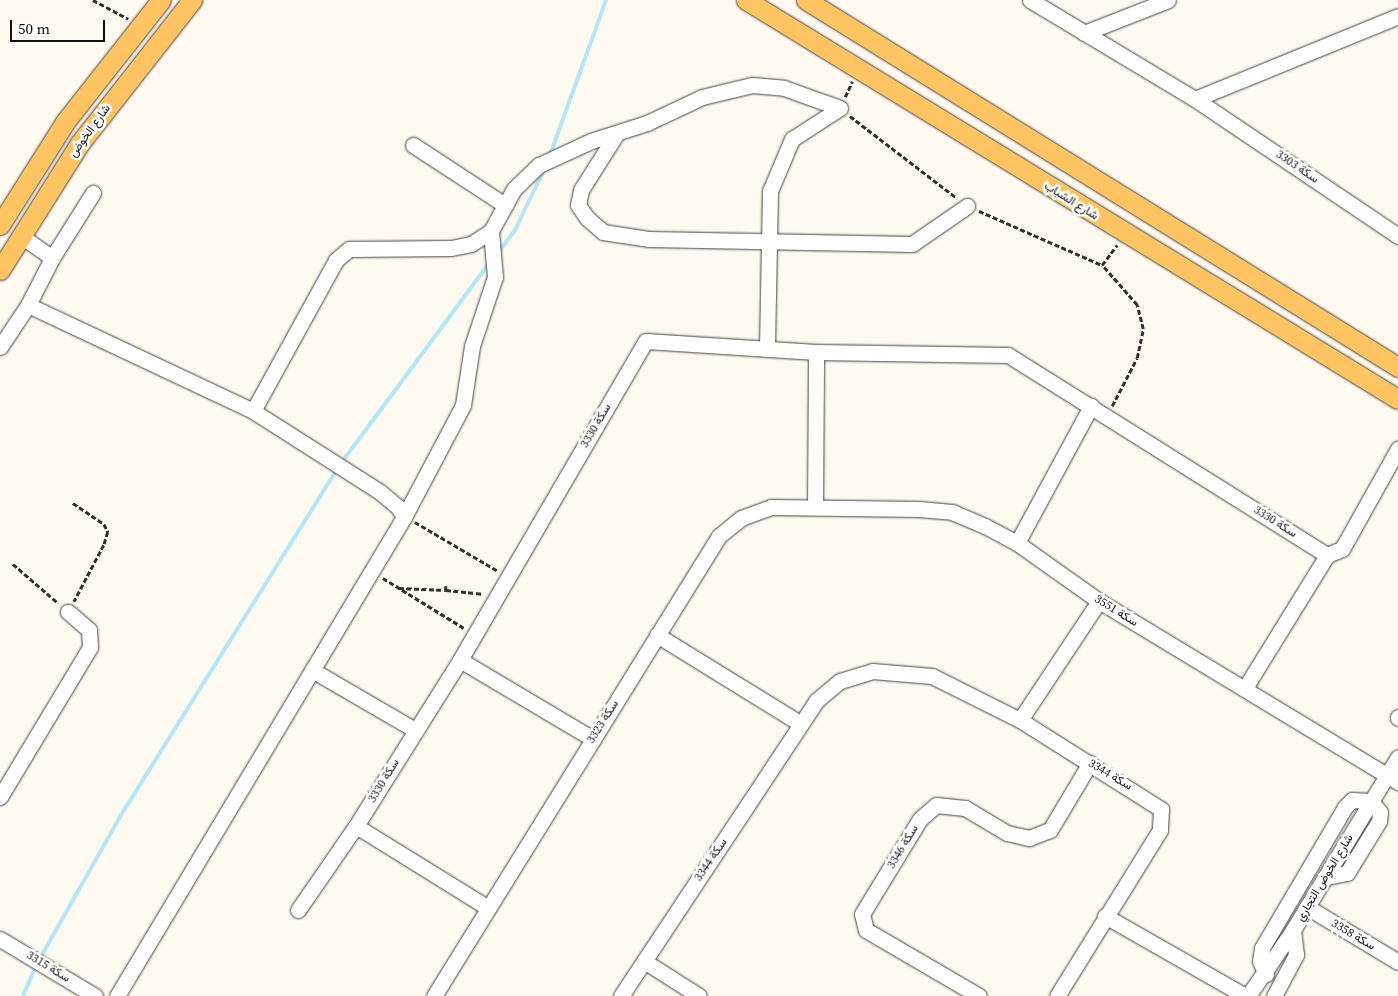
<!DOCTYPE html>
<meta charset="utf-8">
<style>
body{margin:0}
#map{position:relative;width:1398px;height:996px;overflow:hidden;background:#fffaef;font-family:"Source Serif 4",Vazirmatn,serif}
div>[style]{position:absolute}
.stream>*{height:4px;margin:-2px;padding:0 2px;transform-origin:2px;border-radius:2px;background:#b2e6f8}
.path>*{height:2.5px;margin-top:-1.25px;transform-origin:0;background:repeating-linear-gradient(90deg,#303030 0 5px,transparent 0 7.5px)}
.roads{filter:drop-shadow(0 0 1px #414141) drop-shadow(0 0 1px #414141)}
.minor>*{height:15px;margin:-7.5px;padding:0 7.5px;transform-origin:7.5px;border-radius:7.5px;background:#fff}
.major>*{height:19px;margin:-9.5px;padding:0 9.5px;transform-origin:9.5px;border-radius:9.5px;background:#fdc461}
span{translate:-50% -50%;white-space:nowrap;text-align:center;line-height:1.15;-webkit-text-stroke:5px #fff;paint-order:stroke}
.street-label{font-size:12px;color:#0e0e0e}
.scale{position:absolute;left:10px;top:20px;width:95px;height:22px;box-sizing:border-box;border:2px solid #0e0e0e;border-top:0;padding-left:6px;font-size:15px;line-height:18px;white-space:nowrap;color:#0e0e0e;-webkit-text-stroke:4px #fff;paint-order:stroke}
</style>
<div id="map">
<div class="stream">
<i style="left:550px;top:155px;width:165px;rotate:-70.1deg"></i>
<i style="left:497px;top:254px;width:30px;rotate:-53deg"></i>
<i style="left:515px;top:230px;width:69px;rotate:-64.2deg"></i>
<i style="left:342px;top:462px;width:245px;rotate:-53.5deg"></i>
<i style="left:39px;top:960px;width:167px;rotate:-60.5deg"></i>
<i style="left:121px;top:815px;width:409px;rotate:-58deg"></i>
<i style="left:23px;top:996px;width:33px;rotate:-67deg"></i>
</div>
<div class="path">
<i style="left:93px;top:0;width:40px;rotate:28deg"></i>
<i style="left:845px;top:97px;width:17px;rotate:-65deg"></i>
<i style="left:850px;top:116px;width:135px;rotate:37.5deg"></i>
<i style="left:979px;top:211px;width:134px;rotate:23.7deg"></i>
<i style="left:1112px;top:406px;width:54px;rotate:-62.5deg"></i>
<i style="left:1137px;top:358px;width:30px;rotate:-78deg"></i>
<i style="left:1143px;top:329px;width:25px;rotate:-104deg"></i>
<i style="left:1137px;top:305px;width:53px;rotate:-131.2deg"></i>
<i style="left:1102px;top:265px;width:25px;rotate:-53deg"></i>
<i style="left:73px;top:503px;width:37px;rotate:34deg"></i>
<i style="left:104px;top:524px;width:9px;rotate:63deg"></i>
<i style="left:108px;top:532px;width:14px;rotate:107deg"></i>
<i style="left:104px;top:545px;width:64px;rotate:117.8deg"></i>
<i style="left:415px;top:522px;width:96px;rotate:30.6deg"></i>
<i style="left:13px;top:564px;width:60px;rotate:40.9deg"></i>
<i style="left:383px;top:578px;width:95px;rotate:31.7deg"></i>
<i style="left:446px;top:586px;width:4px;rotate:90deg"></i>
<i style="left:446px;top:590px;width:36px;rotate:6deg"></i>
<i style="left:399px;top:588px;width:47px;rotate:2.4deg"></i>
</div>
<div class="roads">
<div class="minor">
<i style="left:1030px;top:0;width:192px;rotate:31deg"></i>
<i style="left:1195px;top:99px;width:245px;rotate:34deg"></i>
<i style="left:1084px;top:33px;width:90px;rotate:-21.4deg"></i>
<i style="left:1195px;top:99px;width:219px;rotate:-22.2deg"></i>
<i style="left:617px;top:133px;width:67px;rotate:122.3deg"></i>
<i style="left:581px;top:190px;width:15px;rotate:101deg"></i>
<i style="left:578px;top:205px;width:16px;rotate:55deg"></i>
<i style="left:587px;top:218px;width:21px;rotate:41deg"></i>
<i style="left:603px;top:232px;width:47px;rotate:8.7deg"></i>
<i style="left:649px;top:239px;width:263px;rotate:1.1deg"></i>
<i style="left:912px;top:244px;width:67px;rotate:-34.6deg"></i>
<i style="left:413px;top:145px;width:110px;rotate:33.1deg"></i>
<i style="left:21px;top:236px;width:38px;rotate:35deg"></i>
<i style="left:28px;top:305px;width:249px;rotate:25.2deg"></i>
<i style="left:253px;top:411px;width:151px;rotate:32.5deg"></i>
<i style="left:380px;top:492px;width:23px;rotate:40deg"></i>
<i style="left:398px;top:507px;width:12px;rotate:59deg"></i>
<i style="left:0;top:347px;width:50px;rotate:-56.3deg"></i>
<i style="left:28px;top:305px;width:53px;rotate:-62.9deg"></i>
<i style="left:52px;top:258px;width:77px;rotate:-57.8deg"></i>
<i style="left:253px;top:411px;width:172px;rotate:-61.2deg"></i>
<i style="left:336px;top:260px;width:17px;rotate:-40deg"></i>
<i style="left:349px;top:249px;width:102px;rotate:-0.6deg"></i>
<i style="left:451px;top:248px;width:20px;rotate:-11deg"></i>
<i style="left:471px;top:244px;width:24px;rotate:-33deg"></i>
<i style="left:491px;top:231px;width:48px;rotate:-61.3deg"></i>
<i style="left:514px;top:189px;width:35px;rotate:-44deg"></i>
<i style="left:539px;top:165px;width:57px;rotate:-24.8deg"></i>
<i style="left:591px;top:141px;width:59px;rotate:-17.8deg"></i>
<i style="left:647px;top:123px;width:61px;rotate:-25.3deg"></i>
<i style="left:702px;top:97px;width:51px;rotate:-13.5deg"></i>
<i style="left:752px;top:85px;width:32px;rotate:5deg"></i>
<i style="left:784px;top:88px;width:59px;rotate:19.7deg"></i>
<i style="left:840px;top:108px;width:57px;rotate:147.1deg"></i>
<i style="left:792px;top:139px;width:56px;rotate:112.9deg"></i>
<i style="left:770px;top:191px;width:158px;rotate:91.1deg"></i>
<i style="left:815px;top:507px;width:155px;rotate:-89.6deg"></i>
<i style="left:1017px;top:543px;width:156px;rotate:-61.6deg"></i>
<i style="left:1327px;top:555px;width:16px;rotate:-22deg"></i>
<i style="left:1342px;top:549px;width:115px;rotate:-60.8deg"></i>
<i style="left:657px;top:635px;width:169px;rotate:31.7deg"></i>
<i style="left:460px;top:660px;width:155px;rotate:30.7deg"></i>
<i style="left:312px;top:670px;width:119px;rotate:30.2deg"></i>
<i style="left:1245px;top:688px;width:156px;rotate:-58.3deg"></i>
<i style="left:1398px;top:717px;width:1px;rotate:90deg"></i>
<i style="left:1020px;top:720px;width:143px;rotate:-56.4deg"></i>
<i style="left:0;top:797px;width:175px;rotate:-59deg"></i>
<i style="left:90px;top:647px;width:17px;rotate:-93deg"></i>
<i style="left:89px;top:630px;width:28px;rotate:-139deg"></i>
<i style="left:356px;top:826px;width:155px;rotate:31.8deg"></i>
<i style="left:1307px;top:907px;width:106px;rotate:31.1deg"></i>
<i style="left:298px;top:910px;width:102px;rotate:-55.4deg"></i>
<i style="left:356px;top:826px;width:196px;rotate:-57.9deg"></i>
<i style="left:460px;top:660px;width:369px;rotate:-59.8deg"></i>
<i style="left:646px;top:341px;width:170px;rotate:3.7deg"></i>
<i style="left:816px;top:352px;width:192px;rotate:0.9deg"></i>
<i style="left:1008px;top:355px;width:377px;rotate:32.1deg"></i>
<i style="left:1105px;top:916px;width:161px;rotate:29.7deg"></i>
<i style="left:0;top:939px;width:111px;rotate:31deg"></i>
<i style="left:644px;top:961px;width:65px;rotate:32.5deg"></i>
<i style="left:1266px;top:974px;width:14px;rotate:-115deg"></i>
<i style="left:1260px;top:961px;width:13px;rotate:-81deg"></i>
<i style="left:1262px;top:948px;width:164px;rotate:-59.5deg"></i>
<i style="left:1345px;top:807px;width:10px;rotate:-45deg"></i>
<i style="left:1352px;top:800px;width:19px;rotate:3deg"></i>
<i style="left:1371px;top:801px;width:14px;rotate:51deg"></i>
<i style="left:1380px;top:812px;width:9px;rotate:96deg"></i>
<i style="left:1379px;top:821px;width:61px;rotate:121.6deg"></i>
<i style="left:1347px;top:873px;width:21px;rotate:169deg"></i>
<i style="left:117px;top:996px;width:558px;rotate:-59.07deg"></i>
<i style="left:404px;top:517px;width:127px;rotate:-62.2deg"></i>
<i style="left:463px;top:405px;width:60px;rotate:-81.3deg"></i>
<i style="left:472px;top:346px;width:73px;rotate:-71.6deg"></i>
<i style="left:495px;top:277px;width:46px;rotate:-95deg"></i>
<i style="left:434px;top:996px;width:541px;rotate:-58.22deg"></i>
<i style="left:719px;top:536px;width:28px;rotate:-39deg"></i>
<i style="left:741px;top:518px;width:32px;rotate:-20deg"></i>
<i style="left:771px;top:507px;width:148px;rotate:0.8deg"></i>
<i style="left:919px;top:509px;width:33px;rotate:5deg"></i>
<i style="left:952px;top:512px;width:36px;rotate:23deg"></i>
<i style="left:985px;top:526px;width:36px;rotate:28deg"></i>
<i style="left:1017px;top:543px;width:100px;rotate:35.3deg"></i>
<i style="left:1099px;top:601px;width:350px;rotate:31.2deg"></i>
<i style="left:621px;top:996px;width:354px;rotate:-56.5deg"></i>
<i style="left:816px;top:701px;width:31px;rotate:-40deg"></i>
<i style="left:840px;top:681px;width:34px;rotate:-17deg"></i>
<i style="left:872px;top:671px;width:60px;rotate:4.8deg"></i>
<i style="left:932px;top:676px;width:98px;rotate:26.6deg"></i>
<i style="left:1020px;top:720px;width:167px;rotate:32.3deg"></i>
<i style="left:1161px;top:809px;width:21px;rotate:93deg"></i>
<i style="left:1160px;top:830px;width:195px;rotate:121.8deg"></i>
<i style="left:979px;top:996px;width:131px;rotate:-149.7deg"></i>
<i style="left:866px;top:930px;width:16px;rotate:-104deg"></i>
<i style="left:862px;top:914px;width:111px;rotate:-58.6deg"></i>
<i style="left:920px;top:819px;width:21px;rotate:-41deg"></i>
<i style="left:936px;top:805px;width:29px;rotate:6deg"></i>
<i style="left:965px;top:808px;width:49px;rotate:30.8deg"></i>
<i style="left:1007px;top:833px;width:23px;rotate:13deg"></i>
<i style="left:1029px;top:838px;width:22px;rotate:-21deg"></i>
<i style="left:1050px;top:830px;width:78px;rotate:-59.2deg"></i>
<i style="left:1248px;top:996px;width:80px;rotate:-55.7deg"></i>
<i style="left:1293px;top:930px;width:202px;rotate:-58.7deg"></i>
<i style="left:1274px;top:996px;width:47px;rotate:-61.8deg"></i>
<i style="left:1296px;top:955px;width:25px;rotate:-97deg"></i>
</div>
<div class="major">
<i style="left:746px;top:0;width:764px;rotate:31.47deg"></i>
<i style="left:806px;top:0;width:697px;rotate:31.8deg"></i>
<i style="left:0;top:225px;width:122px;rotate:-57.7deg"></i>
<i style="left:65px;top:122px;width:155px;rotate:-51.8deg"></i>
<i style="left:0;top:270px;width:150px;rotate:-57.8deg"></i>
<i style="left:80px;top:143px;width:182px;rotate:-51.9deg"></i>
</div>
</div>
<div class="street-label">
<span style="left:90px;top:131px;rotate:-54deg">شارع الخوض</span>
<span style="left:1297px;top:167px;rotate:34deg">سكة 3303</span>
<span style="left:1071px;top:201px;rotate:32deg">شارع الشباب</span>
<span style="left:596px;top:426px;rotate:-60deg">سكة 3330</span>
<span style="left:1275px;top:522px;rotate:32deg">سكة 3330</span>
<span style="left:1116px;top:611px;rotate:32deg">سكة 3551</span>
<span style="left:603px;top:722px;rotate:-58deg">سكة 3323</span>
<span style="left:1110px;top:775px;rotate:31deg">سكة 3344</span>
<span style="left:384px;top:781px;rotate:-59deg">سكة 3330</span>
<span style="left:903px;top:847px;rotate:-59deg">سكة 3346</span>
<span style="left:711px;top:860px;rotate:-56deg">سكة 3344</span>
<span style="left:1325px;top:878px;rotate:-59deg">شارع الخوض التجاري</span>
<span style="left:1353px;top:935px;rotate:31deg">سكة 3358</span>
<span style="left:48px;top:967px;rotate:31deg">سكة 3315</span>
</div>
<div class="scale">50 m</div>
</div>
